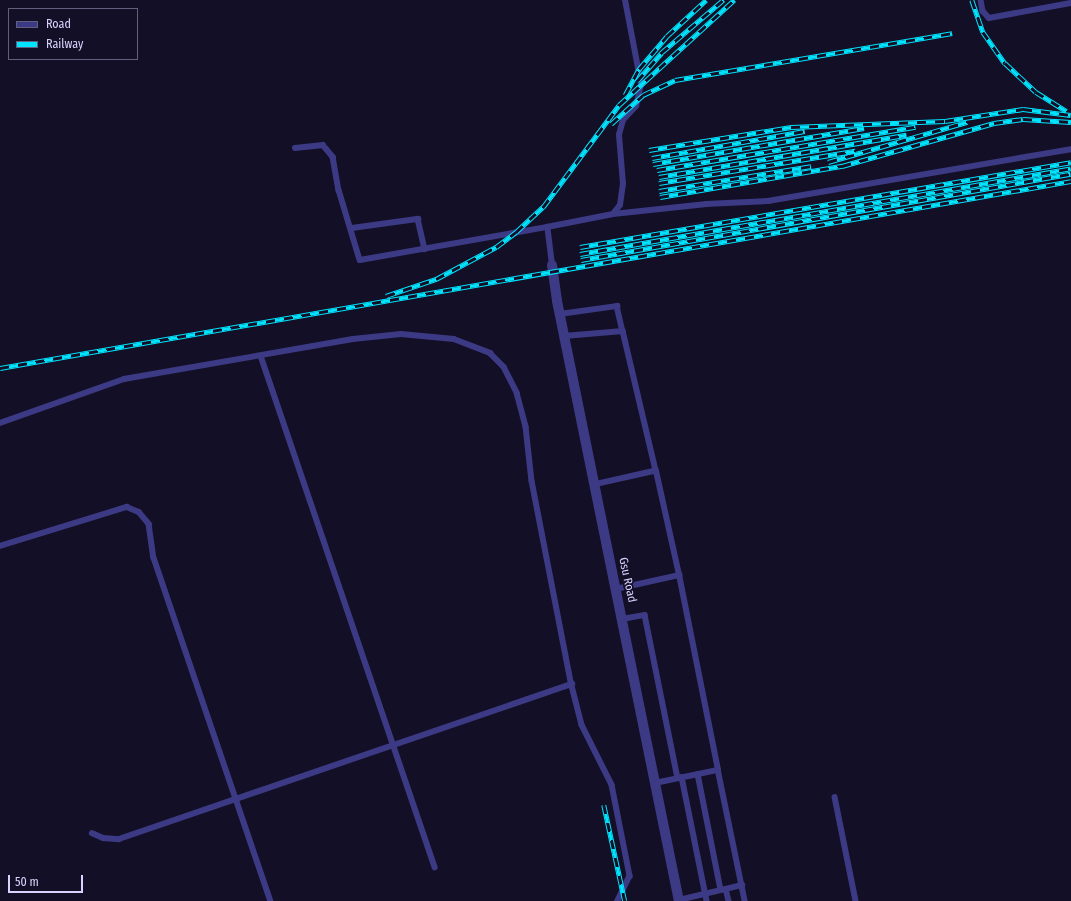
<!DOCTYPE html>
<style>
body{margin:0}
#map{position:relative;width:1071px;height:901px;overflow:hidden;background:#130f26;font-family:"Fira Sans Condensed",sans-serif}
div>[style]{position:absolute}
.service>*{height:5.5px;margin:-2.75px;padding:0 2.75px;transform-origin:2.75px;border-radius:2.75px;background:#3d3a85}
.minor>*{height:10px;margin:-5px;padding:0 5px;transform-origin:5px;border-radius:5px;background:#3d3a85}
.rail>*{height:4.5px;margin-top:-2.25px;transform-origin:0;background:repeating-linear-gradient(90deg,#130f26 0 9px,#00e5ff 0 18px);box-sizing:border-box;border-block:1px solid #00e5ff}
span{translate:-50% -50%;white-space:nowrap;text-align:center;line-height:1.15;-webkit-text-stroke:3.5px #130f26;paint-order:stroke}
.street-label{font-size:12px;color:#d9d4ff}
.legend{position:absolute;left:8px;top:8px;width:130px;height:52px;box-sizing:border-box;background:#130f26;border:1px solid #625e7d;margin:0;padding:5px 7px;list-style:none;font-size:12px;color:#d9d4ff}
.legend li{display:flex;align-items:center;gap:8px;height:20px}
.legend b{width:20px;border:1px solid #625e7d}
.scale{position:absolute;left:8px;top:875px;width:75px;height:18px;box-sizing:border-box;border:2px solid #d9d4ff;border-top:0;padding-left:5px;font-size:12px;line-height:14px;white-space:nowrap;color:#d9d4ff;-webkit-text-stroke:3px #130f26;paint-order:stroke}
</style>
<div id="map">
<div class="service">
<i style="left:981px;top:0;width:11px;rotate:80deg"></i>
<i style="left:983px;top:11px;width:9px;rotate:49deg"></i>
<i style="left:989px;top:18px;width:83px;rotate:-10.4deg"></i>
<i style="left:295px;top:148px;width:28px;rotate:-6deg"></i>
<i style="left:323px;top:145px;width:16px;rotate:50deg"></i>
<i style="left:333px;top:157px;width:34px;rotate:80deg"></i>
<i style="left:339px;top:190px;width:73px;rotate:73.3deg"></i>
<i style="left:360px;top:260px;width:190px;rotate:-10deg"></i>
<i style="left:613px;top:214px;width:94px;rotate:-6.1deg"></i>
<i style="left:706px;top:204px;width:62px;rotate:-2.8deg"></i>
<i style="left:768px;top:201px;width:307px;rotate:-9.7deg"></i>
<i style="left:352px;top:228px;width:67px;rotate:-7.8deg"></i>
<i style="left:418px;top:219px;width:31px;rotate:77deg"></i>
<i style="left:552px;top:265px;width:38px;rotate:-97deg"></i>
<i style="left:547px;top:227px;width:67px;rotate:-11.1deg"></i>
<i style="left:613px;top:214px;width:11px;rotate:-52deg"></i>
<i style="left:620px;top:205px;width:21px;rotate:-82deg"></i>
<i style="left:623px;top:184px;width:49px;rotate:-94.7deg"></i>
<i style="left:619px;top:135px;width:16px;rotate:-75deg"></i>
<i style="left:623px;top:120px;width:19px;rotate:-47deg"></i>
<i style="left:636px;top:106px;width:23px;rotate:-77deg"></i>
<i style="left:641px;top:84px;width:86px;rotate:-100.8deg"></i>
<i style="left:560px;top:314px;width:58px;rotate:-8deg"></i>
<i style="left:617px;top:306px;width:26px;rotate:77deg"></i>
<i style="left:564px;top:336px;width:59px;rotate:-4.8deg"></i>
<i style="left:623px;top:331px;width:144px;rotate:76.7deg"></i>
<i style="left:656px;top:471px;width:64px;rotate:167.3deg"></i>
<i style="left:261px;top:356px;width:540px;rotate:71.2deg"></i>
<i style="left:0;top:423px;width:132px;rotate:-19.5deg"></i>
<i style="left:124px;top:379px;width:232px;rotate:-9.9deg"></i>
<i style="left:353px;top:339px;width:48px;rotate:-5.9deg"></i>
<i style="left:401px;top:334px;width:53px;rotate:5.4deg"></i>
<i style="left:454px;top:339px;width:39px;rotate:21deg"></i>
<i style="left:490px;top:353px;width:20px;rotate:45deg"></i>
<i style="left:504px;top:367px;width:29px;rotate:63deg"></i>
<i style="left:517px;top:393px;width:35px;rotate:75deg"></i>
<i style="left:526px;top:427px;width:54px;rotate:83.7deg"></i>
<i style="left:532px;top:481px;width:209px;rotate:79deg"></i>
<i style="left:572px;top:686px;width:40px;rotate:75.6deg"></i>
<i style="left:582px;top:725px;width:67px;rotate:63.4deg"></i>
<i style="left:612px;top:785px;width:93px;rotate:78.8deg"></i>
<i style="left:630px;top:876px;width:28px;rotate:116deg"></i>
<i style="left:0;top:546px;width:133px;rotate:-17.1deg"></i>
<i style="left:127px;top:507px;width:13px;rotate:23deg"></i>
<i style="left:139px;top:512px;width:16px;rotate:50deg"></i>
<i style="left:149px;top:524px;width:34px;rotate:82deg"></i>
<i style="left:154px;top:558px;width:362px;rotate:71.2deg"></i>
<i style="left:616px;top:589px;width:65px;rotate:-12.5deg"></i>
<i style="left:679px;top:575px;width:107px;rotate:-102.5deg"></i>
<i style="left:622px;top:619px;width:23px;rotate:-10deg"></i>
<i style="left:645px;top:615px;width:166px;rotate:78.6deg"></i>
<i style="left:718px;top:769px;width:135px;rotate:78.4deg"></i>
<i style="left:698px;top:774px;width:118px;rotate:78.8deg"></i>
<i style="left:682px;top:777px;width:126px;rotate:78.6deg"></i>
<i style="left:655px;top:783px;width:64px;rotate:-11.7deg"></i>
<i style="left:718px;top:770px;width:199px;rotate:-101.3deg"></i>
<i style="left:835px;top:797px;width:106px;rotate:78.6deg"></i>
<i style="left:92px;top:833px;width:12px;rotate:24deg"></i>
<i style="left:103px;top:838px;width:16px;rotate:4deg"></i>
<i style="left:119px;top:839px;width:479px;rotate:-18.9deg"></i>
<i style="left:726px;top:889px;width:12px;rotate:76deg"></i>
<i style="left:679px;top:900px;width:65px;rotate:-13.4deg"></i>
</div>
<div class="minor">
<i style="left:552px;top:265px;width:36px;rotate:82deg"></i>
<i style="left:557px;top:301px;width:612px;rotate:78.51deg"></i>
</div>
<div class="rail">
<i style="left:972px;top:0;width:34px;rotate:71deg"></i>
<i style="left:983px;top:32px;width:38px;rotate:55deg"></i>
<i style="left:1005px;top:63px;width:42px;rotate:43.1deg"></i>
<i style="left:1036px;top:92px;width:36px;rotate:32deg"></i>
<i style="left:637px;top:81px;width:37px;rotate:-49deg"></i>
<i style="left:661px;top:53px;width:82px;rotate:-40.5deg"></i>
<i style="left:625px;top:95px;width:30px;rotate:-62deg"></i>
<i style="left:639px;top:69px;width:43px;rotate:-49.7deg"></i>
<i style="left:667px;top:36px;width:53px;rotate:-42.7deg"></i>
<i style="left:611px;top:124px;width:43px;rotate:-42.2deg"></i>
<i style="left:643px;top:95px;width:35px;rotate:-25deg"></i>
<i style="left:675px;top:80px;width:281px;rotate:-9.6deg"></i>
<i style="left:649px;top:150px;width:144px;rotate:-9.2deg"></i>
<i style="left:791px;top:127px;width:154px;rotate:-2.2deg"></i>
<i style="left:945px;top:121px;width:79px;rotate:-8.7deg"></i>
<i style="left:1023px;top:109px;width:48px;rotate:7.1deg"></i>
<i style="left:652px;top:158px;width:155px;rotate:-10deg"></i>
<i style="left:828px;top:162px;width:145px;rotate:-16.1deg"></i>
<i style="left:653px;top:164px;width:214px;rotate:-9.7deg"></i>
<i style="left:657px;top:170px;width:262px;rotate:-9.5deg"></i>
<i style="left:659px;top:177px;width:251px;rotate:-9.7deg"></i>
<i style="left:659px;top:183px;width:199px;rotate:-9.3deg"></i>
<i style="left:659px;top:191px;width:154px;rotate:-9.3deg"></i>
<i style="left:660px;top:197px;width:185px;rotate:-9.7deg"></i>
<i style="left:842px;top:166px;width:158px;rotate:-15.8deg"></i>
<i style="left:994px;top:123px;width:29px;rotate:-8deg"></i>
<i style="left:1023px;top:119px;width:48px;rotate:3.6deg"></i>
<i style="left:580px;top:247px;width:498px;rotate:-9.8deg"></i>
<i style="left:580px;top:254px;width:498px;rotate:-9.9deg"></i>
<i style="left:581px;top:260px;width:497px;rotate:-10deg"></i>
<i style="left:386px;top:296px;width:53px;rotate:-18.8deg"></i>
<i style="left:436px;top:279px;width:68px;rotate:-28.1deg"></i>
<i style="left:496px;top:247px;width:25px;rotate:-37deg"></i>
<i style="left:516px;top:232px;width:37px;rotate:-43deg"></i>
<i style="left:543px;top:207px;width:127px;rotate:-53.3deg"></i>
<i style="left:619px;top:105px;width:156px;rotate:-42.4deg"></i>
<i style="left:0;top:368px;width:1087px;rotate:-9.9deg"></i>
<i style="left:604px;top:805px;width:98px;rotate:77.7deg"></i>
</div>
<div class="street-label">
<span style="left:627px;top:580px;rotate:78deg">Gsu Road</span>
</div>
<ul class="legend">
<li><b style="height:5px;background:#3d3a85"></b>Road</li>
<li><b style="height:5px;background:#00e5ff"></b>Railway</li>
</ul>
<div class="scale">50 m</div>
</div>
